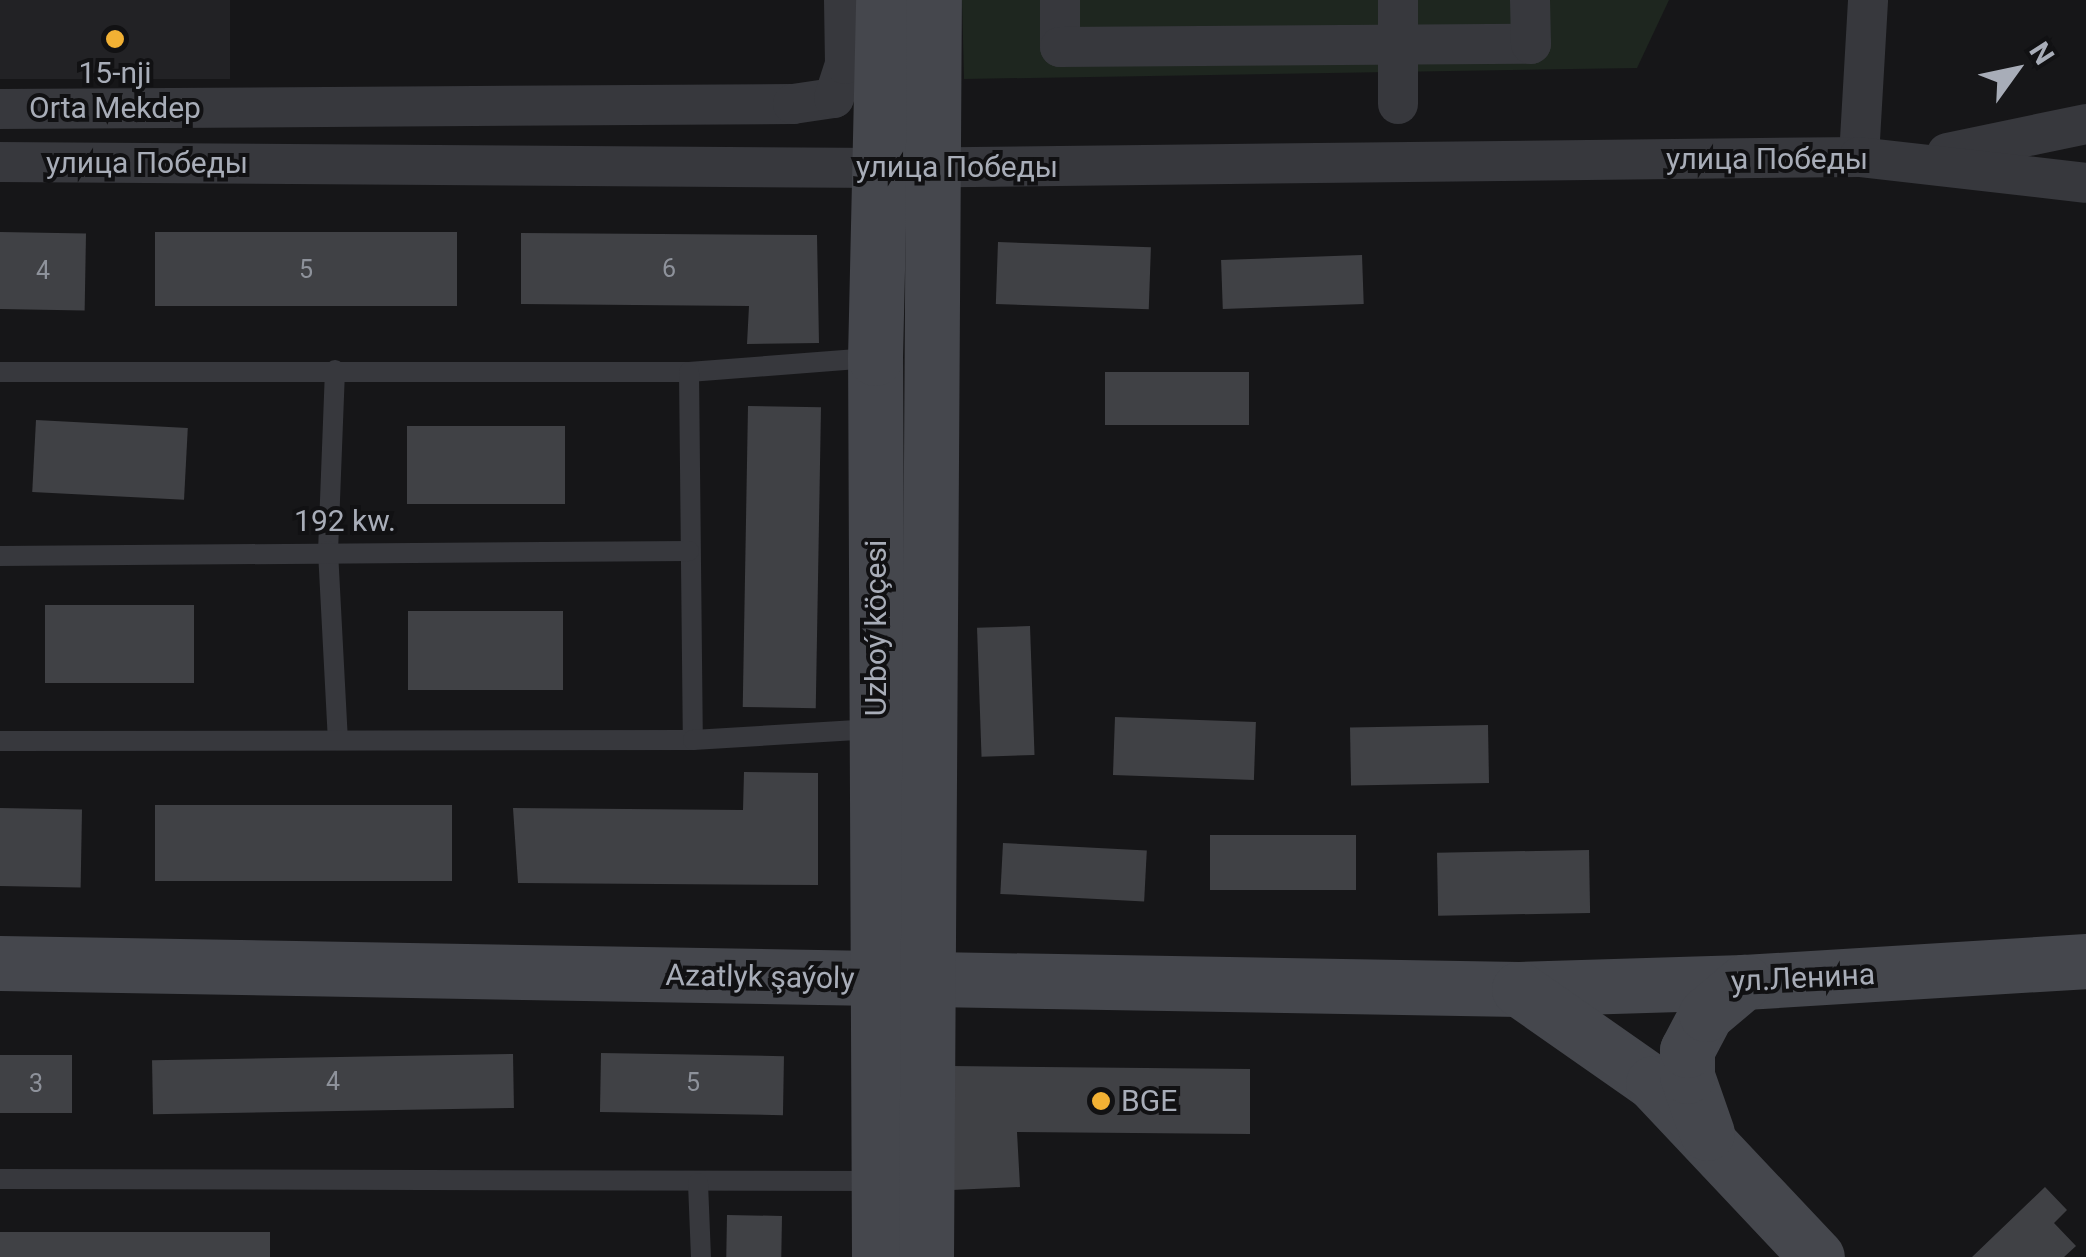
<!DOCTYPE html>
<meta charset="utf-8">
<style>
body{margin:0}
#map{position:relative;width:2086px;height:1257px;overflow:hidden;background:#161618;font-family:Roboto,sans-serif}
div>[style]{position:absolute}
.built>*{inset:0;background:#222225;transform-origin:0 0}
.green>*{inset:0;background:#1e261f}
.building>*{inset:0;background:#404145;transform-origin:0 0}
.lane>*{height:20px;margin:-10px;padding:0 10px;transform-origin:10px;border-radius:10px;background:#37383d}
.street>*{height:40px;margin:-20px;padding:0 20px;transform-origin:20px;border-radius:20px;background:#37383d}
.secondary>*{height:55px;margin:-27.5px;padding:0 27.5px;transform-origin:27.5px;border-radius:27.5px;background:#45474d}
.dots>*{width:28px;height:28px;translate:-50% -50%;box-sizing:border-box;border:5px solid #111113;border-radius:50%}
span{translate:-50% -50%;white-space:nowrap;text-align:center;line-height:1.15;-webkit-text-stroke:8px #111113;paint-order:stroke}
.number-label{font-size:25px;color:#8e929b}
.number-label span{-webkit-text-stroke-width:0}
.poi-label{font-size:30px;color:#a8adb8}
.left{translate:0 -50%;text-align:left}
.street-label{font-size:30px;color:#a8adb8}
.north{position:absolute;left:1966px;top:20px;width:100px;height:100px;-webkit-text-stroke:8px #111113;paint-order:stroke;rotate:57deg;font-size:28px;font-weight:700;line-height:40px;text-align:center;color:#a8adb8}
.north::after{content:'';display:block;margin:auto;width:35px;height:45px;background:#a8adb8;clip-path:polygon(50% 0,100% 100%,50% 72%,0 100%)}
</style>
<div id="map">
<div class="built">
<i style="left:0;top:0;width:230px;height:79px"></i>
</div>
<div class="green">
<i style="clip-path:polygon(962px 0,1669px 0,1637px 68px,964px 79px)"></i>
</div>
<div class="building">
<i style="left:0;top:232px;width:86px;height:77px;rotate:1deg"></i>
<i style="left:155px;top:232px;width:302px;height:74px"></i>
<i style="clip-path:polygon(521px 233px,817px 235px,819px 343px,747px 344px,749px 306px,521px 304px)"></i>
<i style="left:998px;top:242px;width:153px;height:62px;rotate:2deg"></i>
<i style="left:1362px;top:255px;width:49px;height:141px;rotate:88deg"></i>
<i style="left:1249px;top:372px;width:53px;height:144px;rotate:90deg"></i>
<i style="left:748px;top:406px;width:73px;height:301px;rotate:1deg"></i>
<i style="left:36px;top:420px;width:152px;height:72px;rotate:3deg"></i>
<i style="left:407px;top:426px;width:158px;height:78px"></i>
<i style="left:45px;top:605px;width:149px;height:78px"></i>
<i style="left:408px;top:611px;width:155px;height:79px"></i>
<i style="left:1030px;top:626px;width:129px;height:53px;rotate:88deg"></i>
<i style="left:1115px;top:717px;width:141px;height:58px;rotate:2deg"></i>
<i style="left:1488px;top:725px;width:58px;height:138px;rotate:89deg"></i>
<i style="clip-path:polygon(744px 772px,818px 773px,818px 885px,518px 883px,513px 808px,743px 810px)"></i>
<i style="left:155px;top:805px;width:297px;height:76px"></i>
<i style="left:0;top:808px;width:82px;height:78px;rotate:1deg"></i>
<i style="left:1210px;top:835px;width:146px;height:55px"></i>
<i style="left:1003px;top:843px;width:144px;height:51px;rotate:3deg"></i>
<i style="left:1589px;top:850px;width:63px;height:152px;rotate:89deg"></i>
<i style="left:601px;top:1053px;width:183px;height:59px;rotate:1deg"></i>
<i style="left:513px;top:1054px;width:54px;height:361px;rotate:89deg"></i>
<i style="left:0;top:1055px;width:72px;height:58px"></i>
<i style="clip-path:polygon(951px 1066px,1250px 1069px,1250px 1134px,1017px 1132px,1020px 1187px,952px 1190px)"></i>
<i style="clip-path:polygon(2045px 1187px,2067px 1210px,2054px 1223px,2076px 1246px,2064px 1257px,1972px 1257px)"></i>
<i style="left:727px;top:1215px;width:55px;height:42px;rotate:1deg"></i>
<i style="left:270px;top:1232px;width:25px;height:270px;rotate:90deg"></i>
</div>
<div class="lane">
<i style="left:335px;top:370px;width:181px;rotate:92.2deg"></i>
<i style="left:328px;top:551px;width:189px;rotate:87deg"></i>
<i style="left:0;top:372px;width:689px"></i>
<i style="left:689px;top:372px;width:185px;rotate:-4.4deg"></i>
<i style="left:689px;top:372px;width:368px;rotate:89.4deg"></i>
<i style="left:0;top:556px;width:689px;rotate:-0.42deg"></i>
<i style="left:0;top:741px;width:693px;rotate:-0.08deg"></i>
<i style="left:693px;top:740px;width:180px;rotate:-3.5deg"></i>
<i style="left:0;top:1179px;width:878px;rotate:0.13deg"></i>
<i style="left:698px;top:1183px;width:74px;rotate:87.7deg"></i>
</div>
<div class="street">
<i style="left:1060px;top:0;width:47px;rotate:90deg"></i>
<i style="left:1060px;top:47px;width:471px;rotate:-0.4deg"></i>
<i style="left:1531px;top:44px;width:44px;rotate:-91.3deg"></i>
<i style="left:1398px;top:104px;width:104px;rotate:-90deg"></i>
<i style="left:0;top:109px;width:793px;rotate:-0.36deg"></i>
<i style="left:793px;top:104px;width:41px;rotate:-8.3deg"></i>
<i style="left:834px;top:98px;width:36px;rotate:-72deg"></i>
<i style="left:845px;top:64px;width:64px;rotate:-90.9deg"></i>
<i style="left:1947px;top:153px;width:142px;rotate:-11.8deg"></i>
<i style="left:1859px;top:157px;width:157px;rotate:-86.7deg"></i>
<i style="left:0;top:162px;width:882px;rotate:0.39deg"></i>
<i style="left:882px;top:168px;width:977px;rotate:-0.65deg"></i>
<i style="left:1859px;top:157px;width:228px;rotate:6.5deg"></i>
</div>
<div class="secondary">
<i style="left:0;top:963px;width:1519px;rotate:0.98deg"></i>
<i style="left:1519px;top:989px;width:225px;rotate:-1.8deg"></i>
<i style="left:1744px;top:982px;width:343px;rotate:-3.5deg"></i>
<i style="left:1519px;top:989px;width:164px;rotate:35deg"></i>
<i style="left:1653px;top:1083px;width:239px;rotate:46.7deg"></i>
<i style="left:1707px;top:1133px;width:60px;rotate:-109.3deg"></i>
<i style="left:1687px;top:1076px;width:26px;rotate:-90deg"></i>
<i style="left:1687px;top:1050px;width:41px;rotate:-62.2deg"></i>
<i style="left:1706px;top:1014px;width:50px;rotate:-40.1deg"></i>
<i style="left:879px;top:1257px;width:899px;rotate:-90.25deg"></i>
<i style="left:875px;top:358px;width:358px;rotate:-88.7deg"></i>
<i style="left:926px;top:1257px;width:1257px;rotate:-89.64deg"></i>
</div>
<div class="dots">
<i style="left:115px;top:39px;background:#f2b134"></i>
<i style="left:1101px;top:1101px;background:#f2b134"></i>
</div>
<div class="number-label">
<span style="left:669px;top:269px">6</span>
<span style="left:306px;top:270px">5</span>
<span style="left:43px;top:271px">4</span>
<span style="left:333px;top:1082px">4</span>
<span style="left:693px;top:1083px">5</span>
<span style="left:36px;top:1084px">3</span>
</div>
<div class="poi-label">
<span style="left:115px;top:90px">15-nji<br>Orta Mekdep</span>
<span class="left" style="left:1121px;top:1101px">BGE</span>
</div>
<div class="street-label">
<span style="left:1767px;top:159px">улица Победы</span>
<span style="left:147px;top:163px">улица Победы</span>
<span style="left:957px;top:167px">улица Победы</span>
<span style="left:345px;top:521px">192 kw.</span>
<span style="left:876px;top:628px;rotate:-90deg">Uzboý köçesi</span>
<span style="left:760px;top:977px;rotate:1deg">Azatlyk şaýoly</span>
<span style="left:1803px;top:978px;rotate:-3deg">ул.Ленина</span>
</div>
<div class="north">N</div>
</div>
